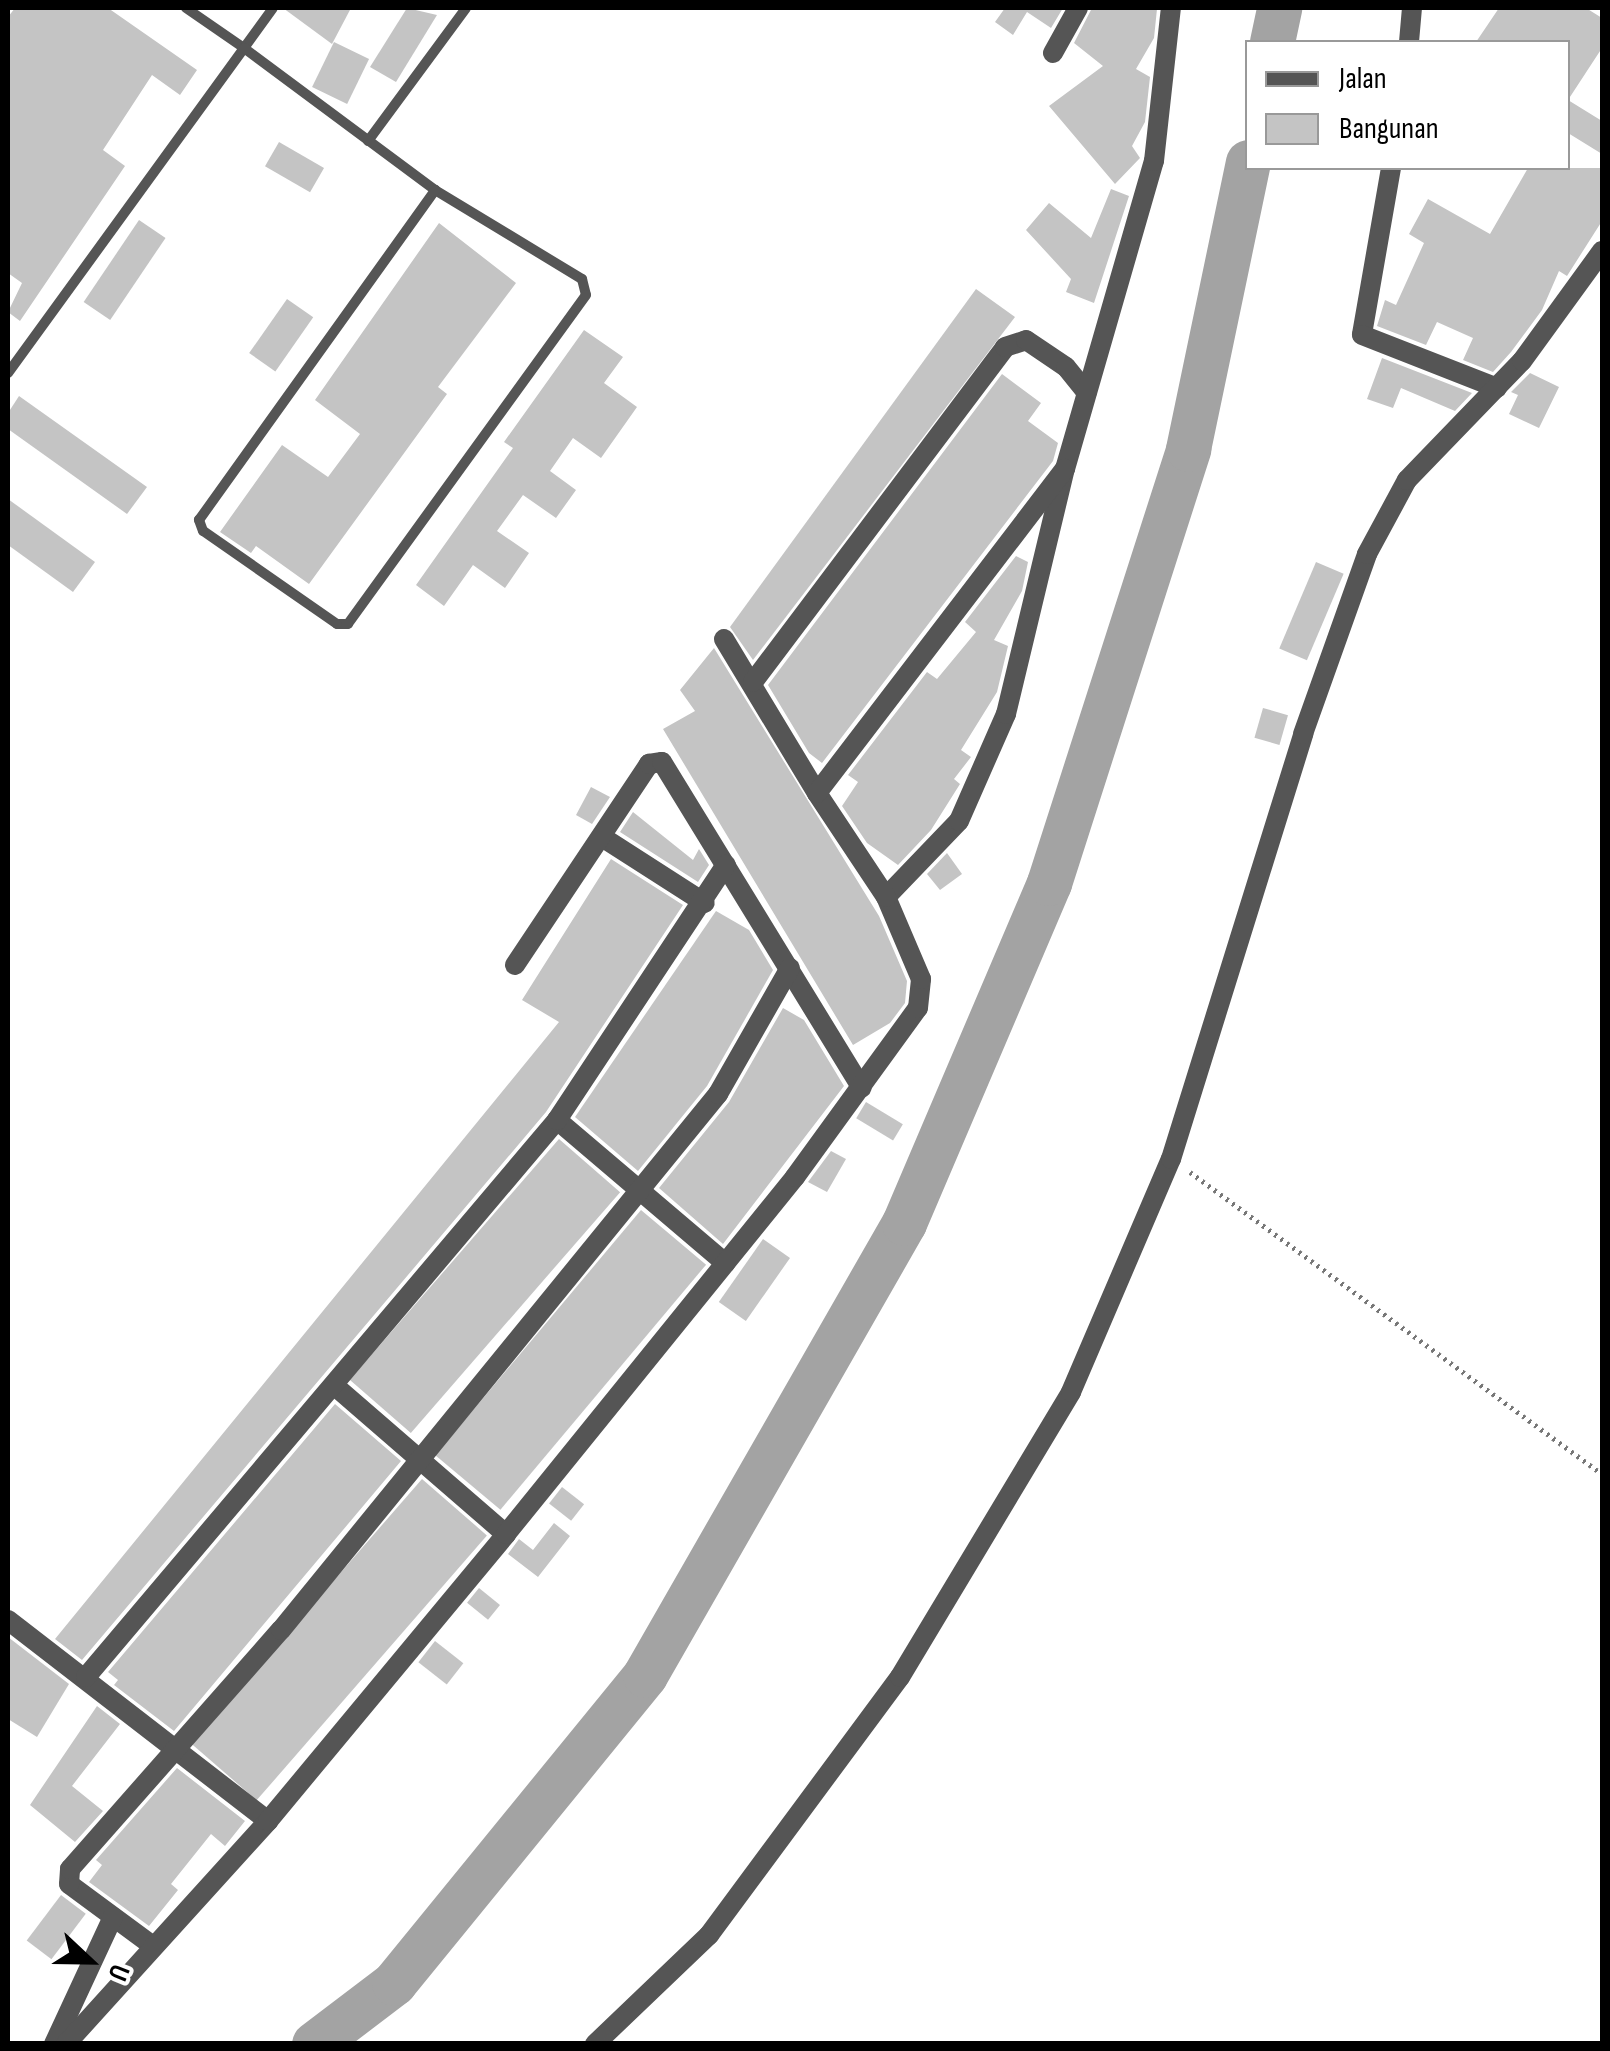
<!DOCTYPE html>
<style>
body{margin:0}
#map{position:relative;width:1610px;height:2051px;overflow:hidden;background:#fff;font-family:"Sofia Sans Condensed",sans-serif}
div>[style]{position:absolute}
.river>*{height:45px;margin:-22.5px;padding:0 22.5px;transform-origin:22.5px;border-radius:22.5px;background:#a3a3a3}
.building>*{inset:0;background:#c4c4c4;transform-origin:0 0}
.path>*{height:5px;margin-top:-2.5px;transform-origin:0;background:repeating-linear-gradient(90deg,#777 0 2.5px,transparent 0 7.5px)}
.service>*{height:10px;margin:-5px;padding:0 5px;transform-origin:5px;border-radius:5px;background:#555}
.minor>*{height:20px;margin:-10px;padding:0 10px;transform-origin:10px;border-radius:10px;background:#555}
span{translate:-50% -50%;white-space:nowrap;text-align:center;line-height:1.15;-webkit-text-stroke:8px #fff;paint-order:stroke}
.frame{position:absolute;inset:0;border:10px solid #000;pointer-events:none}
.legend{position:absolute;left:1245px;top:40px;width:325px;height:130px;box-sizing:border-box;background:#fff;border:2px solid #999;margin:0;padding:12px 18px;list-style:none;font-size:30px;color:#000}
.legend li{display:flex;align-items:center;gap:20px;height:50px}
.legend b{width:50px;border:2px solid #999}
.north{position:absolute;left:40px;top:1911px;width:100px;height:100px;-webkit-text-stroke:8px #fff;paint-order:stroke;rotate:112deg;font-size:28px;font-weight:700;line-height:40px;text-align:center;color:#000}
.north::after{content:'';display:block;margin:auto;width:35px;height:45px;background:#000;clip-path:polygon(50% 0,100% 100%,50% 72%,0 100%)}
</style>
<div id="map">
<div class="river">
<i style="left:1272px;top:42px;width:35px;rotate:-78deg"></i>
<i style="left:314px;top:2044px;width:101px;rotate:-37.3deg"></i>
<i style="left:394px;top:1983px;width:397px;rotate:-50.8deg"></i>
<i style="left:645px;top:1675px;width:521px;rotate:-60.19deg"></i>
<i style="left:904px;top:1223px;width:370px;rotate:-66.9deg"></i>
<i style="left:1049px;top:883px;width:456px;rotate:-72.2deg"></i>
<i style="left:1188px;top:449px;width:293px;rotate:-78.2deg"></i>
</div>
<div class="building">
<i style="clip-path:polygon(15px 8px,108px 8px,197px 70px,180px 95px,152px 75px,103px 150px,125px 166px,20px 321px,8px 312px,22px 283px,8px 273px,8px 17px)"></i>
<i style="clip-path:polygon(283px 8px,351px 8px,332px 44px)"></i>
<i style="clip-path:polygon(407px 8px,437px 15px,396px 82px,370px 67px)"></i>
<i style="clip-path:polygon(1005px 8px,1063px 8px,1051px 28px,1027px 12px,1013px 35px,995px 22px)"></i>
<i style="clip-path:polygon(1092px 8px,1157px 9px,1154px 38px,1136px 69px,1150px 77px,1145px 122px,1132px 146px,1140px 158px,1115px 184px,1049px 106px,1103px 66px,1074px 43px)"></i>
<i style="clip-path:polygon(1499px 8px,1586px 8px,1602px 18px,1602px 48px,1568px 100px,1602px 121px,1602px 154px,1568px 133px,1568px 42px,1476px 42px)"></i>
<i style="left:334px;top:42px;width:39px;height:50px;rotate:26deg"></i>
<i style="left:279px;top:142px;width:52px;height:28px;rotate:30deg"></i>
<i style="clip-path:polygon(1528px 168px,1602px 168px,1602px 221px,1567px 276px,1559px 271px,1542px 310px,1511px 352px,1493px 372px,1463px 360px,1473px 338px,1437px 322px,1426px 345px,1377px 326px,1385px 300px,1396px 305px,1424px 243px,1409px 234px,1428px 199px,1490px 234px)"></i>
<i style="clip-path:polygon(1111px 189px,1129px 196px,1094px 303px,1066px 292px,1071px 279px,1026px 230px,1049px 203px,1091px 238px)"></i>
<i style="left:139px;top:220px;width:32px;height:99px;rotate:34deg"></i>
<i style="clip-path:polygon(439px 223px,516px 283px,438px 387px,447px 394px,309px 584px,256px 546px,251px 553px,220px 532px,282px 445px,328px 477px,360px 434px,315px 400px)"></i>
<i style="clip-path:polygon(976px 289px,1015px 317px,753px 660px,730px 627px)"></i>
<i style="left:287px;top:299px;width:32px;height:66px;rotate:35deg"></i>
<i style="clip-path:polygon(584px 330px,623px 357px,604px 383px,637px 407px,601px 458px,573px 438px,550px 471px,576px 490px,556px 518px,523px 495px,497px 531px,529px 553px,505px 588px,473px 565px,444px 606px,416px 585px,513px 448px,504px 442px)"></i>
<i style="clip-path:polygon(1382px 358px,1472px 393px,1455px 411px,1401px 388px,1393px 408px,1367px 399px)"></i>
<i style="clip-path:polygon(1530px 373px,1559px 387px,1539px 428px,1509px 414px,1518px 395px,1511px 392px)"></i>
<i style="clip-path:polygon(1002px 374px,1041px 403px,1028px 421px,1058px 443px,1053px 461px,822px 763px,809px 753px,768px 685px)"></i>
<i style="clip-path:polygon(19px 396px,147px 487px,127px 514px,8px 429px,8px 413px)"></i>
<i style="clip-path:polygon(8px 499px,95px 562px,73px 592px,8px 545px)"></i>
<i style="clip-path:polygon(1016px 556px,1028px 562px,1022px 591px,994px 640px,1008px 646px,997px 692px,961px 750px,971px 757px,954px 779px,960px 784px,931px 830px,898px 865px,867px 843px,842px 806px,858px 782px,848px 775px,927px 672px,937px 679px,976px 632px,965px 622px)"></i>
<i style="left:1316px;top:562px;width:30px;height:94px;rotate:23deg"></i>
<i style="clip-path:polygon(714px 648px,879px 916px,907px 981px,905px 1003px,890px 1023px,853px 1045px,663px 729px,695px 711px,680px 690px)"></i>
<i style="left:1263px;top:708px;width:26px;height:31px;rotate:16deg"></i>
<i style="clip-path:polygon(591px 787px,610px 797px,592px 824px,576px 815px)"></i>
<i style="clip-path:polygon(633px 812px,693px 860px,699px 849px,709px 865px,698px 882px,620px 832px)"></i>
<i style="clip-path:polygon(947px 853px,962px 874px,940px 890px,927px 874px)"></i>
<i style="clip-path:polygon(611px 859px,683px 905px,546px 1112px,82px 1660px,55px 1639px,559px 1022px,522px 1000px)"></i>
<i style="clip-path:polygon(716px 911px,749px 930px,773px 970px,707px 1086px,638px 1171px,575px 1117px)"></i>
<i style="clip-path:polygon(783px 1008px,804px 1020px,844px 1086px,723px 1244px,659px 1188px,729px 1102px)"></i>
<i style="left:866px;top:1102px;width:43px;height:19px;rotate:31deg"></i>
<i style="left:559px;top:1139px;width:81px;height:319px;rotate:41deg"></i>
<i style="clip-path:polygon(831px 1151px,846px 1159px,827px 1192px,808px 1182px)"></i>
<i style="left:641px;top:1210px;width:85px;height:320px;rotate:40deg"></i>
<i style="left:763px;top:1239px;width:33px;height:77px;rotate:35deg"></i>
<i style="clip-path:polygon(335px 1404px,401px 1461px,174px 1731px,114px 1685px,118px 1680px,108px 1672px)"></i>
<i style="left:422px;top:1479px;width:86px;height:351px;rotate:41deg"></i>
<i style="left:562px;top:1487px;width:28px;height:21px;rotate:38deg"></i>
<i style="clip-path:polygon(554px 1523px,570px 1536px,538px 1577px,508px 1554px,519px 1539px,533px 1550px)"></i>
<i style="left:479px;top:1588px;width:27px;height:19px;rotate:39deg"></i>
<i style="clip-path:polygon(8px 1637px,69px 1684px,37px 1737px,8px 1719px)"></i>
<i style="left:435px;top:1641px;width:36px;height:27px;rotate:38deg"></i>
<i style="clip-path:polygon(97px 1706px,120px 1724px,72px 1786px,103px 1811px,75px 1842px,30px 1805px)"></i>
<i style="clip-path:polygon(177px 1768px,245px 1821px,225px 1846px,211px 1834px,171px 1884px,178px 1890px,149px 1926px,89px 1882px,102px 1865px,96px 1860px)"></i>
<i style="left:61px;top:1895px;width:31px;height:57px;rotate:37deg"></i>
</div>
<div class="path">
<i style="left:1190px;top:1172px;width:511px;rotate:36.24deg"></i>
</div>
<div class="service">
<i style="left:186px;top:8px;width:70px;rotate:34.6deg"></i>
<i style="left:244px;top:48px;width:49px;rotate:-54.1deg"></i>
<i style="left:368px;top:141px;width:165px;rotate:-53.6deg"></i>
<i style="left:8px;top:373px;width:402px;rotate:-54deg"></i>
<i style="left:244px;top:48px;width:238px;rotate:36.6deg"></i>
<i style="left:435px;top:190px;width:172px;rotate:31.2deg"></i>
<i style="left:582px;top:279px;width:16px;rotate:76deg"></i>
<i style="left:586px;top:295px;width:406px;rotate:125.9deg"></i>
<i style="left:348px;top:624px;width:11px;rotate:180deg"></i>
<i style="left:337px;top:624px;width:163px;rotate:-145.2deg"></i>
<i style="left:203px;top:531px;width:12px;rotate:-110deg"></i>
<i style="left:199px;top:520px;width:406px;rotate:-54.4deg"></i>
</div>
<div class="minor">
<i style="left:1409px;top:42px;width:34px;rotate:-85deg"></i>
<i style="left:1053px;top:53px;width:51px;rotate:-60.9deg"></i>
<i style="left:1391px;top:168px;width:169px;rotate:99.9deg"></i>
<i style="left:1362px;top:335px;width:145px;rotate:21.4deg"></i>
<i style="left:724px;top:639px;width:180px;rotate:58.9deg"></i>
<i style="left:753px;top:682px;width:419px;rotate:-53deg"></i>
<i style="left:1005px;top:347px;width:22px;rotate:-18deg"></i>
<i style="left:1026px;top:340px;width:48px;rotate:34deg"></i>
<i style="left:1066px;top:367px;width:33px;rotate:51deg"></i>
<i style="left:602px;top:837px;width:122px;rotate:32.7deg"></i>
<i style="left:886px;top:897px;width:105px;rotate:-46.2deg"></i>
<i style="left:959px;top:821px;width:117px;rotate:-66.3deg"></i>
<i style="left:1006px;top:714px;width:252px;rotate:-76.5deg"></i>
<i style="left:1065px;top:469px;width:321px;rotate:-73.9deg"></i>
<i style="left:1154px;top:161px;width:154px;rotate:-83.7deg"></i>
<i style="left:515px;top:965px;width:242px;rotate:-56.3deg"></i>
<i style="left:649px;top:764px;width:13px;rotate:-9deg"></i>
<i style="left:662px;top:762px;width:382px;rotate:58.5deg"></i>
<i style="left:557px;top:1120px;width:221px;rotate:40.4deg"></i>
<i style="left:336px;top:1387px;width:225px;rotate:40.9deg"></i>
<i style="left:8px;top:1620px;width:329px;rotate:37.7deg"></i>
<i style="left:86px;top:1677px;width:729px;rotate:-49.78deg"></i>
<i style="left:557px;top:1120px;width:306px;rotate:-56.5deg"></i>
<i style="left:153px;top:1946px;width:104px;rotate:-143.6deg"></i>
<i style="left:69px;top:1884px;width:15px;rotate:-86deg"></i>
<i style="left:70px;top:1869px;width:319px;rotate:-48.6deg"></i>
<i style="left:281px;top:1630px;width:692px;rotate:-50.81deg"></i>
<i style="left:718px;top:1094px;width:145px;rotate:-60.3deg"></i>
<i style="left:54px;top:2044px;width:140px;rotate:-65.1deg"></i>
<i style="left:66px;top:2044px;width:301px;rotate:-47.8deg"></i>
<i style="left:268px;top:1821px;width:373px;rotate:-50.3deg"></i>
<i style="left:506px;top:1534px;width:459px;rotate:-51deg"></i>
<i style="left:795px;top:1177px;width:209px;rotate:-54deg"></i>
<i style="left:918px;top:1008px;width:29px;rotate:-84deg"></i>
<i style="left:921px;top:979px;width:89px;rotate:-113.1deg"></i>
<i style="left:886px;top:897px;width:125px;rotate:-123.6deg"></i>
<i style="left:817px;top:793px;width:408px;rotate:-52.6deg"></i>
<i style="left:595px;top:2044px;width:158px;rotate:-43.7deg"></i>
<i style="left:709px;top:1935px;width:321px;rotate:-53.5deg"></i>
<i style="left:900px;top:1677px;width:332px;rotate:-59deg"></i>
<i style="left:1071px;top:1392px;width:254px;rotate:-66.8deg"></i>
<i style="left:1171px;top:1159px;width:445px;rotate:-72.7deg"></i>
<i style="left:1303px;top:734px;width:191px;rotate:-70.4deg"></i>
<i style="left:1367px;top:554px;width:84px;rotate:-61.6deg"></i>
<i style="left:1407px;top:480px;width:165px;rotate:-46deg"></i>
<i style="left:1522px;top:361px;width:136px;rotate:-54deg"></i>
</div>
<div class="frame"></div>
<ul class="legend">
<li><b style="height:12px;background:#555"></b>Jalan</li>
<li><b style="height:28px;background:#c4c4c4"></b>Bangunan</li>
</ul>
<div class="north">U</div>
</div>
